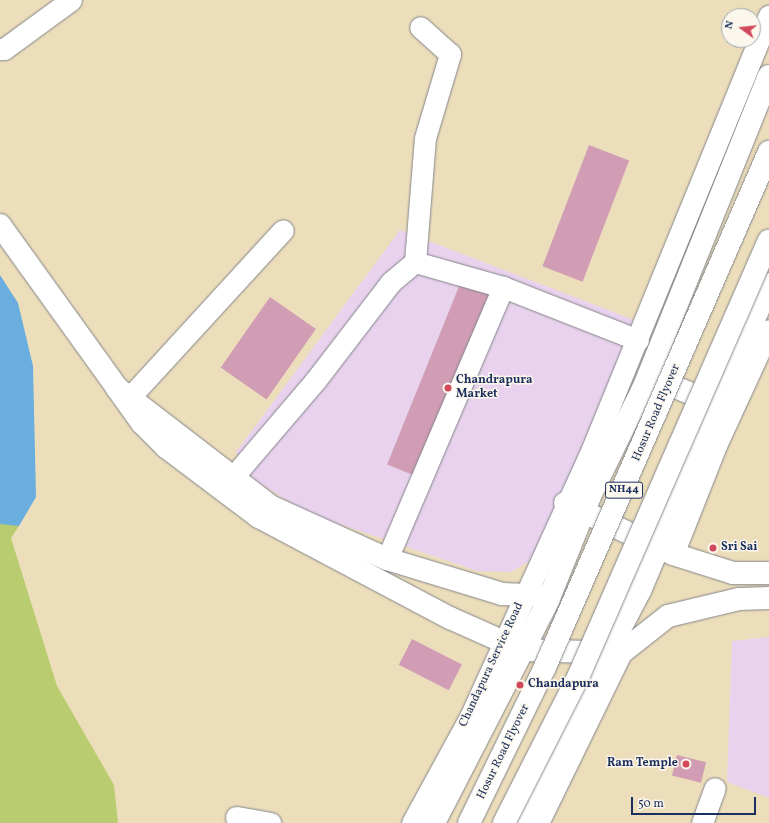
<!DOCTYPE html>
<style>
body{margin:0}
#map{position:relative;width:769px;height:823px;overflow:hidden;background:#eddebb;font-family:Vollkorn,serif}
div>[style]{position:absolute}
.built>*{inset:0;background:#e9d2ed}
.green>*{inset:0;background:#b9cd70}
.water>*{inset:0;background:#6aaddf}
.building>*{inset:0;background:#d09db5;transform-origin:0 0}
.roads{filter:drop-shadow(0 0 1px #84868c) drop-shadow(0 0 1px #84868c)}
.minor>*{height:21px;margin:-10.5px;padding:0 10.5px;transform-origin:10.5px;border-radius:10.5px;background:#fff}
.major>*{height:22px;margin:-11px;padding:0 11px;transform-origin:11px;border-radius:11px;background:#fff}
.bridges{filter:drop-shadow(0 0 1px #84868c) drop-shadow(0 0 1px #84868c)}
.highway-bridge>*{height:22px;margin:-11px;padding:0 11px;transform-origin:11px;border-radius:11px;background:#fff}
.dots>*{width:11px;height:11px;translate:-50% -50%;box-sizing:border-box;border:2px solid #fbf7ec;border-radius:50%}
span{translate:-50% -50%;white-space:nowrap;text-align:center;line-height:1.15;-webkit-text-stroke:3px #fbf7ec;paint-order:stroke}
.shield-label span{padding:1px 3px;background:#fbf7ec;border:1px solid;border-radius:3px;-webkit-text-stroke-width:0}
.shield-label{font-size:11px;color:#1b2f5e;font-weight:700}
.poi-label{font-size:12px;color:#1b2f5e;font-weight:700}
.left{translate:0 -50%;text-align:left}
.right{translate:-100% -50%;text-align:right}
.street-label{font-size:12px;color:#1b2f5e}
.north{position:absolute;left:721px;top:8px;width:40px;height:40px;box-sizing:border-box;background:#fbf7ec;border:1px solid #a1a7b3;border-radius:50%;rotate:285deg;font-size:11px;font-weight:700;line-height:16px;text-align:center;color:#1b2f5e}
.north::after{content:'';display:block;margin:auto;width:14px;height:18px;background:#d1495b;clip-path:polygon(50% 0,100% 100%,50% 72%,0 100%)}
.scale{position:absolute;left:631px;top:797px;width:125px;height:18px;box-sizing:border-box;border:2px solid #1b2f5e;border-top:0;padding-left:5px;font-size:12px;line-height:14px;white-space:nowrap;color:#1b2f5e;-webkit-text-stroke:3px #fbf7ec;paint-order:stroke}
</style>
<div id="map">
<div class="built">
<i style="clip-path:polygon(400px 230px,642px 323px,535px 558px,511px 572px,477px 571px,307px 513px,250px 477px,236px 452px)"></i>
<i style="clip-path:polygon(769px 637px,769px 798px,727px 782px,732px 641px)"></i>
</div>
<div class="green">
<i style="clip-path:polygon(0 522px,19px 526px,11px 538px,57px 686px,114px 785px,118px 823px,0 823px)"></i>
</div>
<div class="water">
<i style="clip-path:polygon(0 275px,18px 303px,33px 366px,36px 497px,19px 526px,0 524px)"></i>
</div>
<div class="building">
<i style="left:589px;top:145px;width:43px;height:130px;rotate:21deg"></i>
<i style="left:462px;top:279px;width:32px;height:200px;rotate:22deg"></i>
<i style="left:270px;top:297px;width:56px;height:86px;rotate:35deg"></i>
<i style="left:412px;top:639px;width:56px;height:29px;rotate:27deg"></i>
<i style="left:677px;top:755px;width:30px;height:21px;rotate:14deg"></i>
</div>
<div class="roads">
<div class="minor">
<i style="left:0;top:49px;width:4px"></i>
<i style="left:4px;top:49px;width:83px;rotate:-36.2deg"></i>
<i style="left:415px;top:262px;width:91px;rotate:15.9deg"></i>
<i style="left:503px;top:287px;width:145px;rotate:21.4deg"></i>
<i style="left:130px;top:397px;width:226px;rotate:-47.5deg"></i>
<i style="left:233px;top:477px;width:126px;rotate:-49.5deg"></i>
<i style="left:315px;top:381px;width:125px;rotate:-52.5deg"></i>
<i style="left:391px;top:282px;width:31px;rotate:-40deg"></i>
<i style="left:415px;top:262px;width:124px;rotate:-85.4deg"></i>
<i style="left:425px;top:138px;width:88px;rotate:-73.4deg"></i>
<i style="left:450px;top:54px;width:40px;rotate:-138deg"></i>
<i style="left:673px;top:554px;width:119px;rotate:-68.4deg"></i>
<i style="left:717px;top:443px;width:124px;rotate:-65.3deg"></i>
<i style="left:387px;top:559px;width:296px;rotate:-66.9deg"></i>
<i style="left:236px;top:817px;width:35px;rotate:10deg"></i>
<i style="left:412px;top:823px;width:119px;rotate:-61.3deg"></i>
<i style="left:469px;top:719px;width:297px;rotate:-65.5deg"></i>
<i style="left:592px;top:449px;width:468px;rotate:-67.8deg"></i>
<i style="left:538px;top:823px;width:189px;rotate:-64deg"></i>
<i style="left:702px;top:823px;width:37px;rotate:-70deg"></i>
</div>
<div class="major">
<i style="left:0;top:225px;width:201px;rotate:54.3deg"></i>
<i style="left:117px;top:388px;width:193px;rotate:37.6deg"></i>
<i style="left:270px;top:506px;width:128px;rotate:24.4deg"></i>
<i style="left:387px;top:559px;width:120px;rotate:16.9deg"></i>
<i style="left:502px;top:594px;width:48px;rotate:2.4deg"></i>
<i style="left:650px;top:376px;width:73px;rotate:23.4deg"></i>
<i style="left:117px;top:388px;width:43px;rotate:54.5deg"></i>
<i style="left:142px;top:423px;width:34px;rotate:45deg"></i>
<i style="left:166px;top:447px;width:116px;rotate:37deg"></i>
<i style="left:259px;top:517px;width:216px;rotate:27.9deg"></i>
<i style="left:450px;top:618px;width:79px;rotate:24deg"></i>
<i style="left:522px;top:650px;width:99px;rotate:1.7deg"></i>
<i style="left:621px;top:653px;width:60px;rotate:-38.2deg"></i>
<i style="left:668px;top:616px;width:73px;rotate:-13.5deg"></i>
<i style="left:739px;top:599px;width:30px;rotate:-2deg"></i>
<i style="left:565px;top:503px;width:119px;rotate:25.3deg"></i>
<i style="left:673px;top:554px;width:63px;rotate:17.6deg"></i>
<i style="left:733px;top:573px;width:36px"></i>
<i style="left:434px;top:823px;width:250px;rotate:-62.8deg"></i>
<i style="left:548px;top:601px;width:113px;rotate:-68.2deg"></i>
<i style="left:590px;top:496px;width:125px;rotate:-63.8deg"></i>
<i style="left:645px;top:384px;width:332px;rotate:-68.1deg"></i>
<i style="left:519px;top:823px;width:262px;rotate:-62.5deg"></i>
<i style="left:640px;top:591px;width:333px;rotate:-67.2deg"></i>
</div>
</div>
<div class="bridges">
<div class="highway-bridge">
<i style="left:469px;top:823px;width:174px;rotate:-64deg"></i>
<i style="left:545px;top:667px;width:562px;rotate:-66.49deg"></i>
<i style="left:504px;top:823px;width:166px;rotate:-63.1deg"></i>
<i style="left:579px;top:675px;width:474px;rotate:-66.4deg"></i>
</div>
</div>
<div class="dots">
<i style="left:448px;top:388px;background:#d1495b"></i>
<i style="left:713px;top:548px;background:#d1495b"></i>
<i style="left:520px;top:685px;background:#d1495b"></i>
<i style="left:686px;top:764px;background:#d1495b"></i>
</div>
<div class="shield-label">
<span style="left:624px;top:490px">NH44</span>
</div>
<div class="poi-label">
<span class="left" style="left:456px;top:388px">Chandrapura<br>Market</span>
<span class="left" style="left:721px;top:548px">Sri Sai</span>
<span class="left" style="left:528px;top:685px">Chandapura</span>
<span class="right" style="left:678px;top:764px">Ram Temple</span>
</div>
<div class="street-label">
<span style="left:657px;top:413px;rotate:-67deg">Hosur Road Flyover</span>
<span style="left:492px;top:665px;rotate:-65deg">Chandapura Service Road</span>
<span style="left:504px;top:752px;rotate:-64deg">Hosur Road Flyover</span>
</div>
<div class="north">N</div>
<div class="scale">50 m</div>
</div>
